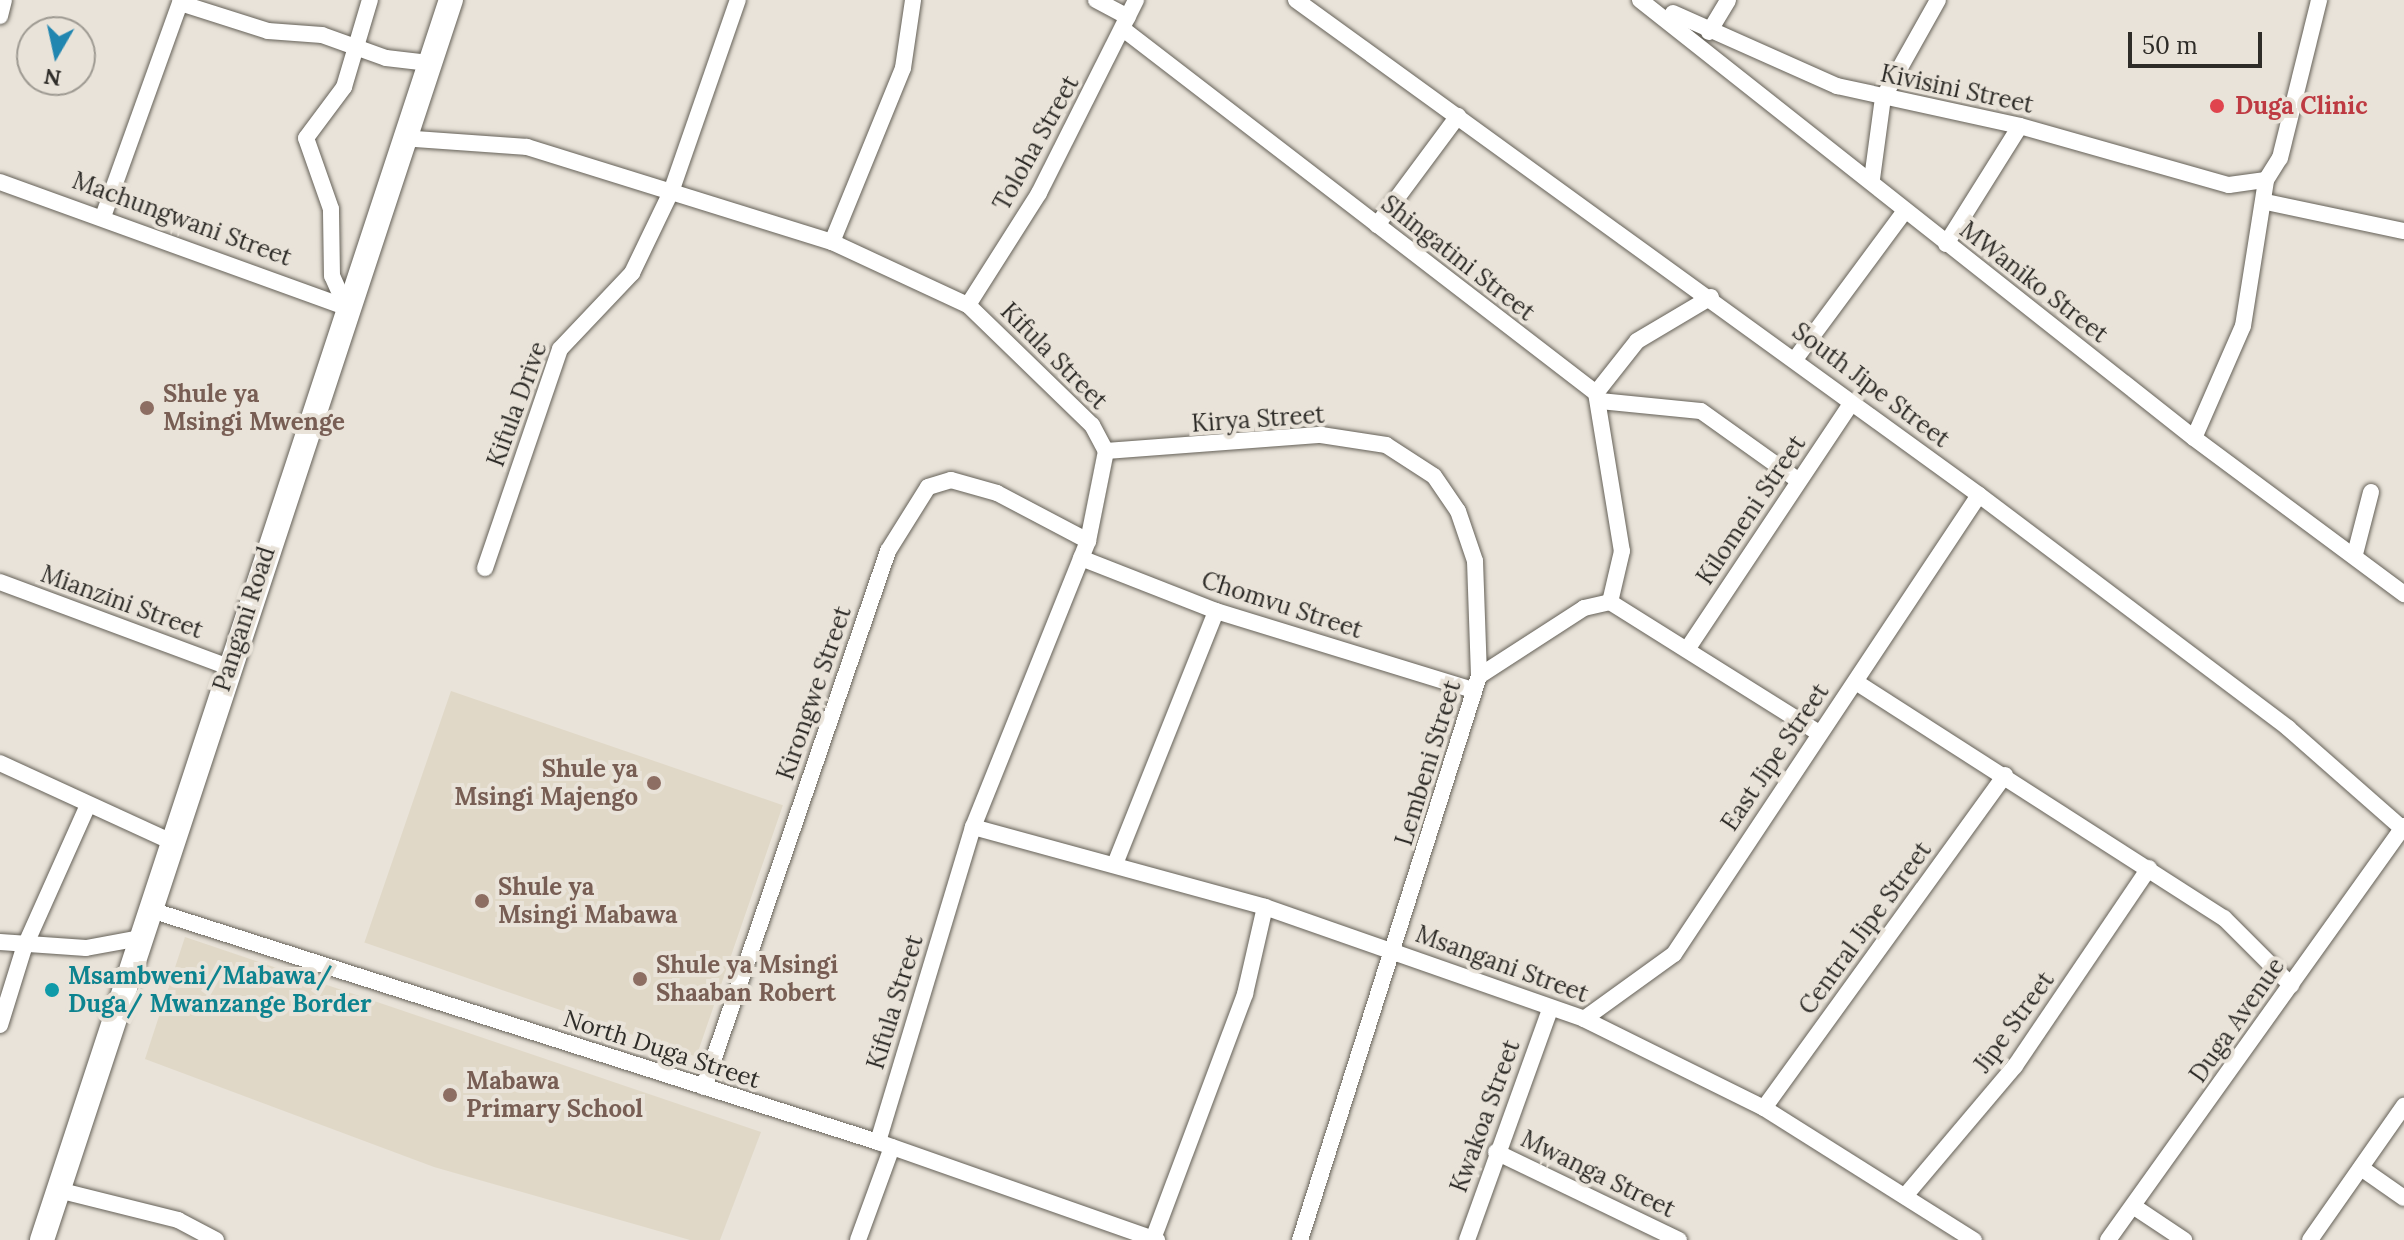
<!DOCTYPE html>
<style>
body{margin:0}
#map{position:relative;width:2404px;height:1240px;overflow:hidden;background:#e9e3d9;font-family:Lora,serif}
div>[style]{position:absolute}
.built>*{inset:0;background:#e0d8c7;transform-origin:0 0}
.roads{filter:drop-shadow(0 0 2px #656158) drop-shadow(0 0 2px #656158)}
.street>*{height:16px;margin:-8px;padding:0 8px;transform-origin:8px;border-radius:8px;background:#fff}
.secondary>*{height:24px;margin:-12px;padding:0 12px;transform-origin:12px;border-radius:12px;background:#fff}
.dots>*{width:22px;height:22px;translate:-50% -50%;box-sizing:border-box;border:4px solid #e9e3d9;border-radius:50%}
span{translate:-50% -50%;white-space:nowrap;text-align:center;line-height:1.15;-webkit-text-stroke:8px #e9e3d9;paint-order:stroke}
.street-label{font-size:24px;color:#2e2c28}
.health-label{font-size:24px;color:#be3a42;font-weight:700}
.left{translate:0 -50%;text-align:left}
.education-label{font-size:24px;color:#785e54;font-weight:700}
.right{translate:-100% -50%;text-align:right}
.culture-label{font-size:24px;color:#0d838f;font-weight:700}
.north{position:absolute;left:16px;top:16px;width:80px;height:80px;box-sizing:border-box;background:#e9e3d9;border:2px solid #9e9a92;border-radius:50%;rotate:189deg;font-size:22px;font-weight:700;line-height:32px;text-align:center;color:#2e2c28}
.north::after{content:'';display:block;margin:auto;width:28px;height:36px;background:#2186b0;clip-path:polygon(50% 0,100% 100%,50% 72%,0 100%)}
.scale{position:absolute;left:2128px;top:32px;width:134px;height:36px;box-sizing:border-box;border:4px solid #2e2c28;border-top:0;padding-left:10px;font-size:24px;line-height:28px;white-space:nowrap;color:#2e2c28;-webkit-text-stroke:6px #e9e3d9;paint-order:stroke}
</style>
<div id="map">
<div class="built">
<i style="left:451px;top:691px;width:351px;height:266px;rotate:19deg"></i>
<i style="clip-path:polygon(185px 937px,761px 1132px,720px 1240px,690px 1240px,434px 1167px,145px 1059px)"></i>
</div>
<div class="roads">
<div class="street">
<i style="left:1096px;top:0;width:36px;rotate:28deg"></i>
<i style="left:1296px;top:0;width:844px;rotate:35.93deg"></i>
<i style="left:1979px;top:495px;width:387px;rotate:37deg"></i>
<i style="left:2288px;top:728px;width:154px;rotate:41.3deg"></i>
<i style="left:1640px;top:0;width:706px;rotate:38.33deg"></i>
<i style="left:2194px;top:438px;width:262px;rotate:36.6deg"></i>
<i style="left:1673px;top:13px;width:180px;rotate:24deg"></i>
<i style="left:1837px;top:86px;width:187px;rotate:12.3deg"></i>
<i style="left:2020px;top:126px;width:217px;rotate:15.8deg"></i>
<i style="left:2229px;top:185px;width:37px;rotate:-8deg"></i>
<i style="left:0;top:16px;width:16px;rotate:-76deg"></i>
<i style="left:1123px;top:29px;width:597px;rotate:37.58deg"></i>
<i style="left:1596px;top:393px;width:160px;rotate:80.7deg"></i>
<i style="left:1622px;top:551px;width:52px;rotate:103.2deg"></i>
<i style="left:1709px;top:32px;width:37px;rotate:-59deg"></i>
<i style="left:402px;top:138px;width:125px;rotate:4.1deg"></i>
<i style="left:527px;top:147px;width:319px;rotate:17.3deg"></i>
<i style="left:832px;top:242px;width:150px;rotate:24.9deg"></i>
<i style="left:968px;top:305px;width:173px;rotate:44.1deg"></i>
<i style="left:1092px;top:425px;width:30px;rotate:62deg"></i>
<i style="left:1106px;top:451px;width:92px;rotate:101.3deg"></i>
<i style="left:1088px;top:541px;width:308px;rotate:111.9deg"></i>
<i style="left:973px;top:827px;width:329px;rotate:106.8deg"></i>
<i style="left:1872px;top:179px;width:82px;rotate:-82.3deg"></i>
<i style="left:1883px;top:98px;width:112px;rotate:-60.7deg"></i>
<i style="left:0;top:182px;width:368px;rotate:19.9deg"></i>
<i style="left:2266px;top:202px;width:141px;rotate:11.9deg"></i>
<i style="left:104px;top:214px;width:224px;rotate:-70.2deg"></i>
<i style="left:180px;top:3px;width:92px;rotate:17.7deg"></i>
<i style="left:268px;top:31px;width:54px;rotate:4.2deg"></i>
<i style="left:322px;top:35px;width:68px;rotate:19.8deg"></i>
<i style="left:386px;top:58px;width:43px;rotate:6.6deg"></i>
<i style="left:1377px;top:225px;width:136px;rotate:-53.4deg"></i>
<i style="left:832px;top:242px;width:188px;rotate:-67.8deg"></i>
<i style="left:903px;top:68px;width:69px;rotate:-81.6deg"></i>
<i style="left:1946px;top:244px;width:139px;rotate:-57.9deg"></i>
<i style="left:968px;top:305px;width:133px;rotate:-57.6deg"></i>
<i style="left:1039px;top:193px;width:216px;rotate:-63.3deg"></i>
<i style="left:346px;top:307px;width:34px;rotate:-114deg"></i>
<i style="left:332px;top:276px;width:67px;rotate:-90.9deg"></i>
<i style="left:331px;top:209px;width:75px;rotate:-109.4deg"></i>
<i style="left:306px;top:138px;width:64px;rotate:-53.3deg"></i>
<i style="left:344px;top:87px;width:91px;rotate:-73.4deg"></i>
<i style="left:1796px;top:358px;width:182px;rotate:-53.5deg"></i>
<i style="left:1596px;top:393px;width:66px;rotate:-51.7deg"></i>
<i style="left:1637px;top:341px;width:86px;rotate:-30.7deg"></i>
<i style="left:1600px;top:401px;width:101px;rotate:5.7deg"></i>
<i style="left:1701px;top:411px;width:120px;rotate:35.5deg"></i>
<i style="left:2194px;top:438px;width:122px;rotate:-66.4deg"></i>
<i style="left:2243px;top:326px;width:148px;rotate:-81deg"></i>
<i style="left:2266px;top:180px;width:26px;rotate:-58deg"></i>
<i style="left:2280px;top:158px;width:163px;rotate:-76.1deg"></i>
<i style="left:1106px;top:451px;width:216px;rotate:-4.3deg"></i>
<i style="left:1321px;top:435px;width:66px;rotate:8.7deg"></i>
<i style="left:1386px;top:445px;width:57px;rotate:32.9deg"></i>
<i style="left:1434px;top:476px;width:42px;rotate:55.6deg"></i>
<i style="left:1458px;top:511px;width:53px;rotate:71.2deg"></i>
<i style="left:1475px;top:561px;width:115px;rotate:88deg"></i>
<i style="left:2355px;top:554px;width:64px;rotate:-75.5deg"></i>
<i style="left:1081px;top:558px;width:145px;rotate:21.4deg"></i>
<i style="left:1216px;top:611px;width:268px;rotate:17.1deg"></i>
<i style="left:485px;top:568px;width:231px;rotate:-71.1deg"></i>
<i style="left:560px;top:349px;width:105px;rotate:-46.5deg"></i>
<i style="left:632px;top:273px;width:90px;rotate:-64.3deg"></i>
<i style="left:671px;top:192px;width:203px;rotate:-70.8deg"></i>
<i style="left:0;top:582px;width:243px;rotate:20.4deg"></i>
<i style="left:1690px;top:645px;width:292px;rotate:-56.3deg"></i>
<i style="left:1856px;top:682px;width:437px;rotate:32.7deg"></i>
<i style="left:2224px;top:918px;width:95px;rotate:45deg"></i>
<i style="left:0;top:763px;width:192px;rotate:24.7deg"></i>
<i style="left:973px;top:827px;width:303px;rotate:15.3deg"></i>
<i style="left:1265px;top:907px;width:338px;rotate:19.3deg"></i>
<i style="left:1584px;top:1019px;width:201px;rotate:26.3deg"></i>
<i style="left:1764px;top:1108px;width:248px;rotate:32.2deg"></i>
<i style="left:1115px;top:864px;width:272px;rotate:-68.2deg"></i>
<i style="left:151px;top:910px;width:763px;rotate:17.7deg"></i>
<i style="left:878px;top:1142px;width:296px;rotate:19.4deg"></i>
<i style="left:0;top:942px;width:86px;rotate:4deg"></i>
<i style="left:86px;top:948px;width:56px;rotate:-10.3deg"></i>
<i style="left:1584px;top:1019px;width:111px;rotate:-35.8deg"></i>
<i style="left:1674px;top:954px;width:551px;rotate:-56.4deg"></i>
<i style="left:0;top:1025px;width:81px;rotate:-72.7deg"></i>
<i style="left:24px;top:948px;width:157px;rotate:-65.9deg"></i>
<i style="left:704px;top:1087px;width:567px;rotate:-71.05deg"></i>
<i style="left:888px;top:551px;width:75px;rotate:-58deg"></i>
<i style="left:928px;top:487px;width:24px;rotate:-17deg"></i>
<i style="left:951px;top:480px;width:48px;rotate:15.8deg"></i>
<i style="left:997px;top:493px;width:103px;rotate:27.8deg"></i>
<i style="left:1764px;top:1108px;width:411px;rotate:-54.1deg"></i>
<i style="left:1496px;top:1152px;width:203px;rotate:25.7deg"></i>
<i style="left:2361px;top:1168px;width:52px;rotate:34.9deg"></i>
<i style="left:58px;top:1190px;width:124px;rotate:14deg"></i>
<i style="left:178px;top:1220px;width:43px;rotate:27.8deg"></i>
<i style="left:1905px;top:1196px;width:170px;rotate:-49.8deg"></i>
<i style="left:2015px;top:1066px;width:239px;rotate:-55.9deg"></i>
<i style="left:2136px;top:1208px;width:58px;rotate:33.7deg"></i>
<i style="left:1153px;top:1239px;width:262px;rotate:-69.4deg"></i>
<i style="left:1245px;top:994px;width:89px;rotate:-77.1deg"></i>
<i style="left:858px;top:1240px;width:99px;rotate:-69.9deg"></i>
<i style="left:1300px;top:1240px;width:592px;rotate:-72.39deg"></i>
<i style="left:1479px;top:676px;width:125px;rotate:-32.9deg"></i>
<i style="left:1584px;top:608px;width:27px;rotate:-13deg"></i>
<i style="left:1610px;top:602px;width:243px;rotate:32.1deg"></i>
<i style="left:1467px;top:1240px;width:245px;rotate:-70.2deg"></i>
<i style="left:2108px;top:1240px;width:509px;rotate:-54.44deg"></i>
<i style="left:2310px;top:1240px;width:164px;rotate:-55deg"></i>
</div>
<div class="secondary">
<i style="left:42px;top:1240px;width:1306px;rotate:-71.75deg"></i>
</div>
</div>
<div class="dots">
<i style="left:2217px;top:106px;background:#e0444e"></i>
<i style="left:147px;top:408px;background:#8d6e63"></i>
<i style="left:654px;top:783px;background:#8d6e63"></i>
<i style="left:482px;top:901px;background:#8d6e63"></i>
<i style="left:640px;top:979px;background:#8d6e63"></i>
<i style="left:52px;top:990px;background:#0f9aa8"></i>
<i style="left:450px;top:1095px;background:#8d6e63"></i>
</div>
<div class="street-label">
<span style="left:1957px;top:89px;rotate:12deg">Kivisini Street</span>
<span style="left:1036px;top:143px;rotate:-61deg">Toloha Street</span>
<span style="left:182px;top:219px;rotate:20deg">Machungwani Street</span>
<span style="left:1458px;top:258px;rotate:38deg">Shingatini Street</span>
<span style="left:2034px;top:282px;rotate:38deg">MWaniko Street</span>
<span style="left:1054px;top:356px;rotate:45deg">Kifula Street</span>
<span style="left:1871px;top:385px;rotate:37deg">South Jipe Street</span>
<span style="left:517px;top:404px;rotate:-70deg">Kifula Drive</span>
<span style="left:1258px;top:419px;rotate:-4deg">Kirya Street</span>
<span style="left:1751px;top:510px;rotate:-56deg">Kilomeni Street</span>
<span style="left:122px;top:602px;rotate:20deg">Mianzini Street</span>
<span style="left:1282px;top:605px;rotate:18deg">Chomvu Street</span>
<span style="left:244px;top:619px;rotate:-72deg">Pangani Road</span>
<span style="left:814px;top:693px;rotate:-71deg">Kirongwe Street</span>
<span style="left:1775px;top:757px;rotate:-56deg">East Jipe Street</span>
<span style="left:1428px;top:763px;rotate:-73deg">Lembeni Street</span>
<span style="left:1865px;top:928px;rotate:-54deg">Central Jipe Street</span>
<span style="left:1502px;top:964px;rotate:20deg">Msangani Street</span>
<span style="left:895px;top:1002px;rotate:-73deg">Kifula Street</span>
<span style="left:2237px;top:1020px;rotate:-55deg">Duga Avenue</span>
<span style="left:2014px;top:1022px;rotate:-54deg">Jipe Street</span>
<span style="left:662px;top:1049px;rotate:18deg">North Duga Street</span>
<span style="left:1485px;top:1116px;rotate:-70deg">Kwakoa Street</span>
<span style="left:1598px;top:1174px;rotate:26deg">Mwanga Street</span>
</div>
<div class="health-label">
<span class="left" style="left:2235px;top:106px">Duga Clinic</span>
</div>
<div class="education-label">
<span class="left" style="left:163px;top:408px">Shule ya<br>Msingi Mwenge</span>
<span class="right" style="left:638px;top:783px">Shule ya<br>Msingi Majengo</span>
<span class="left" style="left:498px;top:901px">Shule ya<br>Msingi Mabawa</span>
<span class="left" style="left:656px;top:979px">Shule ya Msingi<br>Shaaban Robert</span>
<span class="left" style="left:466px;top:1095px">Mabawa<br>Primary School</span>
</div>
<div class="culture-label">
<span class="left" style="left:68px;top:990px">Msambweni/Mabawa/<br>Duga/ Mwanzange Border</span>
</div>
<div class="north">N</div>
<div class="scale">50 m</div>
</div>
